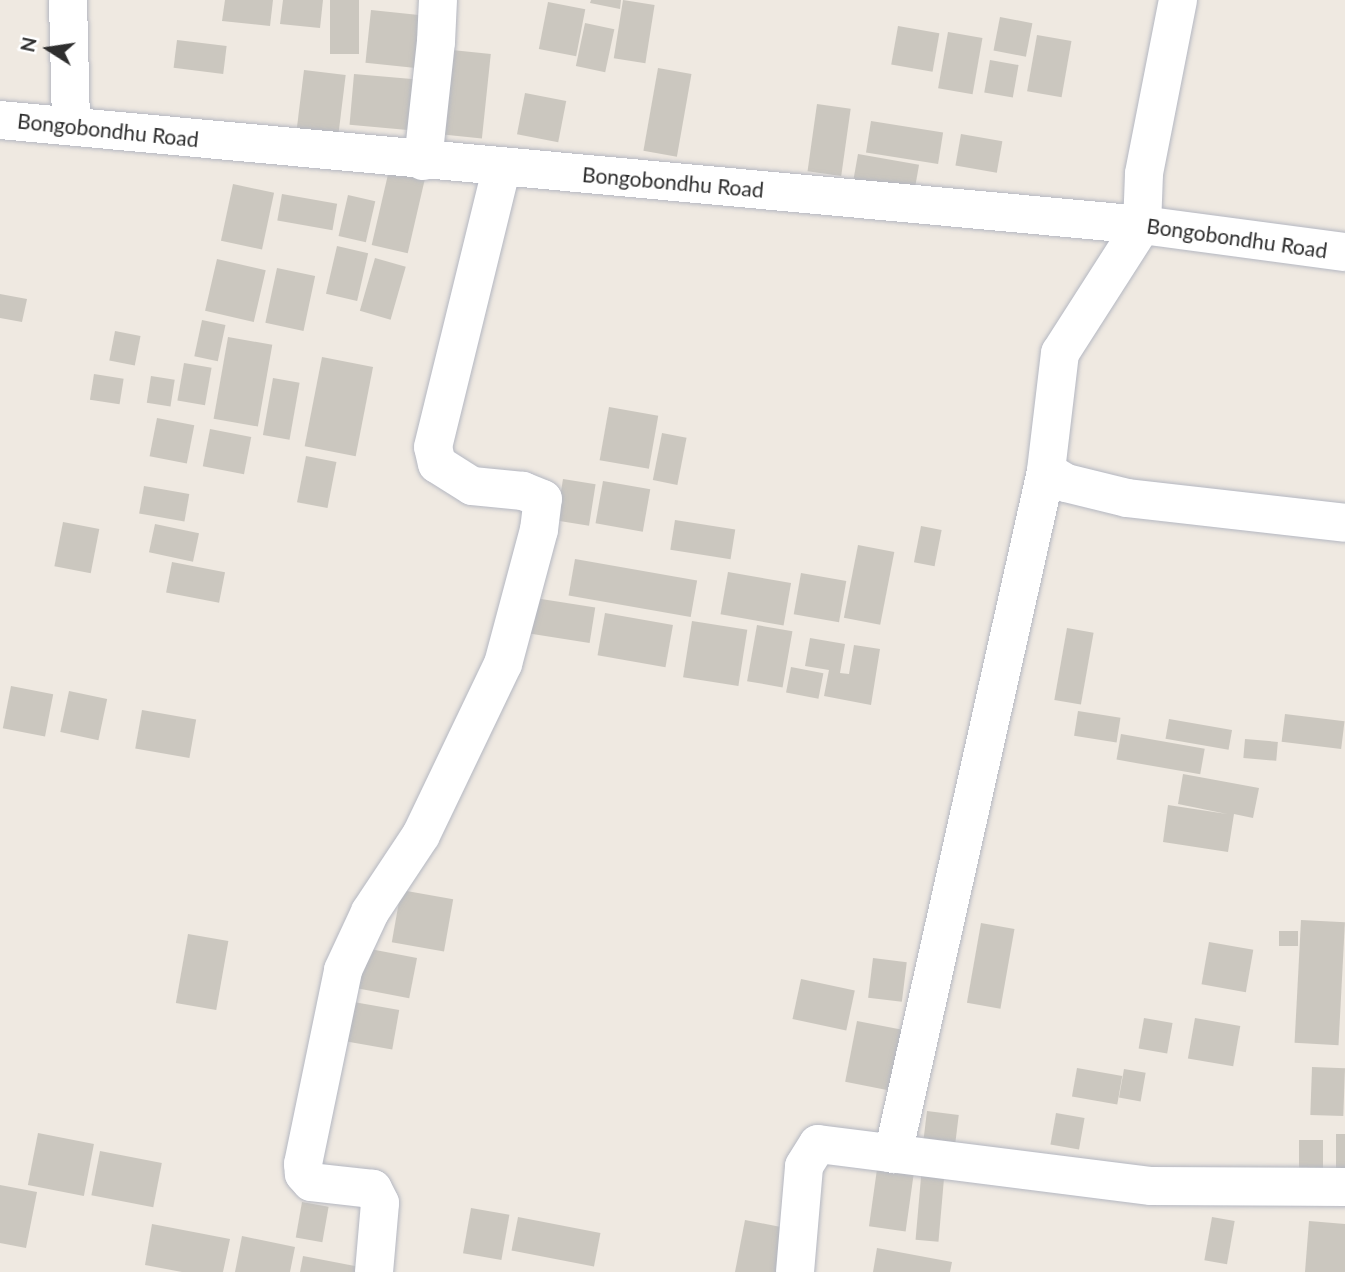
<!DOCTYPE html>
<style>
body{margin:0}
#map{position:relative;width:1345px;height:1272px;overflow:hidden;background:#efe9e1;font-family:Lato,sans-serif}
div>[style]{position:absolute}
.building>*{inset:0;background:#cbc7bf;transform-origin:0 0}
.roads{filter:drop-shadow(0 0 2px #b4b7c1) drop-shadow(0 0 2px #b4b7c1)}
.street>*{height:38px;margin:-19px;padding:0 19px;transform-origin:19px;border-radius:19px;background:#fff}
.secondary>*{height:38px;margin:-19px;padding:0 19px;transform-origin:19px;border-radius:19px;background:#fff}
span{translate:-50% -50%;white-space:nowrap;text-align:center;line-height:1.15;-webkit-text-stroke:7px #fff;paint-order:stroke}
.street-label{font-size:21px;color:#2e2e2e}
.north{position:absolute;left:14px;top:14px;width:70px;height:70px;-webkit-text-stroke:5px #fff;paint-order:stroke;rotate:282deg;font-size:19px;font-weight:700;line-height:28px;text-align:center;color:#2e2e2e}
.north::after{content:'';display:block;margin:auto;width:24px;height:32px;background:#2e2e2e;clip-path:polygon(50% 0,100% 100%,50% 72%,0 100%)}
</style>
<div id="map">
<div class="building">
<i style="clip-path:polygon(225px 0,273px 0,270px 26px,222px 21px)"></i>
<i style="clip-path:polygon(283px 0,323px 0,320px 28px,280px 24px)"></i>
<i style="left:330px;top:0;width:29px;height:54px"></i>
<i style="clip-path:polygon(591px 0,621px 0,620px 9px,590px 3px)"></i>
<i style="left:623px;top:0;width:32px;height:59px;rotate:9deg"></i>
<i style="left:548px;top:2px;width:38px;height:48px;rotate:11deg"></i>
<i style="left:371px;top:10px;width:53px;height:53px;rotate:6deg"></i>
<i style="left:1000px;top:17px;width:33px;height:34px;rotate:11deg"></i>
<i style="left:585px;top:23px;width:30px;height:44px;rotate:12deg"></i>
<i style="left:898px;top:26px;width:42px;height:39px;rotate:10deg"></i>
<i style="left:948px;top:32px;width:35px;height:57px;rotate:10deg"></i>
<i style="left:1037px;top:35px;width:35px;height:57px;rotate:10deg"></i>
<i style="left:177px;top:40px;width:50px;height:28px;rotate:7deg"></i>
<i style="left:452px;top:50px;width:39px;height:85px;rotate:6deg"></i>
<i style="left:990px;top:60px;width:29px;height:33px;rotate:10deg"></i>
<i style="left:658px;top:68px;width:34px;height:84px;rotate:10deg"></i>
<i style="left:304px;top:70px;width:42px;height:63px;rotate:7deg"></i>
<i style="left:354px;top:74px;width:64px;height:51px;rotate:5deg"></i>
<i style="left:525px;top:93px;width:42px;height:42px;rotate:11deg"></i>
<i style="left:817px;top:104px;width:34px;height:68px;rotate:8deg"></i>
<i style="left:871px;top:121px;width:73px;height:32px;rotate:9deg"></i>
<i style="left:961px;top:134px;width:42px;height:32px;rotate:10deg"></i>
<i style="left:858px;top:154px;width:62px;height:27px;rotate:10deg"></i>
<i style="left:389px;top:170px;width:37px;height:77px;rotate:13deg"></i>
<i style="left:233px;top:184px;width:42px;height:58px;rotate:12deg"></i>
<i style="left:282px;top:194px;width:56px;height:27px;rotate:10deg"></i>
<i style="left:348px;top:195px;width:28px;height:42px;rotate:13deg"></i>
<i style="left:337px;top:246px;width:32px;height:49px;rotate:13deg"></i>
<i style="left:375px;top:258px;width:32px;height:55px;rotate:16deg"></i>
<i style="left:217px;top:259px;width:50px;height:53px;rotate:13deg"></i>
<i style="left:277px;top:268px;width:39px;height:56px;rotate:12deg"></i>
<i style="clip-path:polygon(0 294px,27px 299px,22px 322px,0 318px)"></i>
<i style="left:202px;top:320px;width:24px;height:37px;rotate:12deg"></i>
<i style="left:115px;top:331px;width:26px;height:30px;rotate:11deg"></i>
<i style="left:228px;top:337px;width:45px;height:83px;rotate:10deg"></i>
<i style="left:322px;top:357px;width:52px;height:91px;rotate:11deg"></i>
<i style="left:184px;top:363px;width:28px;height:38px;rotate:10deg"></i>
<i style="left:94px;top:374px;width:30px;height:26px;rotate:9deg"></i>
<i style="left:151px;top:376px;width:24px;height:27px;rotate:9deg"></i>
<i style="left:273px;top:378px;width:27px;height:58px;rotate:10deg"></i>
<i style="left:609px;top:407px;width:50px;height:54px;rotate:10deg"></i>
<i style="left:157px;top:418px;width:38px;height:39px;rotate:11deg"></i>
<i style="left:210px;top:429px;width:42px;height:38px;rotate:11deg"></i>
<i style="left:662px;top:433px;width:25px;height:48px;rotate:11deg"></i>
<i style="left:306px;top:456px;width:31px;height:47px;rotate:11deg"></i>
<i style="left:563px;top:479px;width:33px;height:42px;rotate:9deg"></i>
<i style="left:603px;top:481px;width:48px;height:43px;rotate:10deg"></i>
<i style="left:144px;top:486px;width:46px;height:28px;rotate:10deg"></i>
<i style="left:675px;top:520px;width:61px;height:30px;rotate:9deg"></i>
<i style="left:63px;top:522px;width:37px;height:45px;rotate:11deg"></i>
<i style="left:155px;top:524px;width:45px;height:29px;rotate:12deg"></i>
<i style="left:921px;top:526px;width:21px;height:37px;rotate:11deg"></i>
<i style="left:858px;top:545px;width:37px;height:74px;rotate:11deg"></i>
<i style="left:575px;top:559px;width:124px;height:37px;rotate:10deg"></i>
<i style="left:172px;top:562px;width:54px;height:31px;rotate:11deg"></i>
<i style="left:728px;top:572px;width:64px;height:43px;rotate:10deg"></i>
<i style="left:801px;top:573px;width:46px;height:42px;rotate:10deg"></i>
<i style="left:535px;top:598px;width:61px;height:36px;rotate:9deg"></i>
<i style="left:605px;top:613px;width:69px;height:43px;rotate:10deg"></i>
<i style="left:692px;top:621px;width:56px;height:57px;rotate:9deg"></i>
<i style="left:757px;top:625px;width:36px;height:57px;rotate:10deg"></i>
<i style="left:1067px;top:628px;width:27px;height:73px;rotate:10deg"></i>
<i style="clip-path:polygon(810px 638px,845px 644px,840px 673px,849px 674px,854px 645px,880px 649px,871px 705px,824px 696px,829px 670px,805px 666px)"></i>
<i style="left:791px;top:667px;width:33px;height:26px;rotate:11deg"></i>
<i style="left:11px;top:686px;width:43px;height:43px;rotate:11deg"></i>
<i style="left:69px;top:691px;width:39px;height:42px;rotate:12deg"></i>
<i style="left:142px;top:710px;width:55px;height:39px;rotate:10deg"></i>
<i style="left:1078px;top:711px;width:43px;height:25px;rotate:9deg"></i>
<i style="left:1285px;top:714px;width:60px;height:28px;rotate:7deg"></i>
<i style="left:1169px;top:719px;width:64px;height:20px;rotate:10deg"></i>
<i style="left:1121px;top:734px;width:85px;height:26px;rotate:10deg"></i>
<i style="left:1245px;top:739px;width:33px;height:19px;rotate:5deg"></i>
<i style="clip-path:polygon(1183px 774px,1259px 788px,1253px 818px,1234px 814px,1228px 852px,1163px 842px,1168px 805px,1227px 814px,1178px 804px)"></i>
<i style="left:401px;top:890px;width:53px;height:53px;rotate:10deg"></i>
<i style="left:1301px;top:920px;width:44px;height:123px;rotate:3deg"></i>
<i style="left:981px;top:923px;width:34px;height:81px;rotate:10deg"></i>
<i style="left:1279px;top:931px;width:19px;height:15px"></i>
<i style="left:188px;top:934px;width:41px;height:70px;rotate:10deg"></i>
<i style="left:1209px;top:942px;width:45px;height:43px;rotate:10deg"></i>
<i style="left:365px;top:948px;width:53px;height:41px;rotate:11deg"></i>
<i style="left:873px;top:958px;width:34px;height:40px;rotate:7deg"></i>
<i style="left:801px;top:979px;width:55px;height:41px;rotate:12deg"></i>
<i style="left:348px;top:1001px;width:52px;height:40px;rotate:10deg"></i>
<i style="left:1144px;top:1018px;width:29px;height:31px;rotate:10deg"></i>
<i style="left:1195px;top:1018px;width:46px;height:41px;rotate:10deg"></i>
<i style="left:857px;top:1021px;width:58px;height:62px;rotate:11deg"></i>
<i style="left:1312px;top:1067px;width:33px;height:48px;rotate:2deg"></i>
<i style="left:1077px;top:1068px;width:46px;height:29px;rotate:10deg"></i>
<i style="left:1124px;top:1069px;width:22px;height:29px;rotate:10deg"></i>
<i style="left:927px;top:1111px;width:32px;height:41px;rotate:7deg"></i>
<i style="left:1056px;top:1113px;width:29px;height:32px;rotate:10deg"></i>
<i style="left:38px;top:1133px;width:57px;height:53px;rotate:11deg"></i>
<i style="left:1336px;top:1134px;width:9px;height:42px"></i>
<i style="left:1299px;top:1140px;width:24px;height:36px"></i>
<i style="left:100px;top:1151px;width:63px;height:45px;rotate:11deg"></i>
<i style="left:879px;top:1155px;width:37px;height:72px;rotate:8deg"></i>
<i style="left:922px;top:1166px;width:23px;height:74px;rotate:5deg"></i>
<i style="clip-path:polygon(0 1185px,37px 1192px,26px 1248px,0 1243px)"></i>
<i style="left:302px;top:1202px;width:27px;height:36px;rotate:10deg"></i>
<i style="left:471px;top:1208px;width:39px;height:46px;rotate:10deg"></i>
<i style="left:518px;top:1217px;width:84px;height:34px;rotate:11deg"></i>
<i style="left:1212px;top:1217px;width:23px;height:44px;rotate:10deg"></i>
<i style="clip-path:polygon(745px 1220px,796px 1230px,788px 1272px,735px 1272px)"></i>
<i style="clip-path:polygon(1309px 1221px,1345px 1224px,1345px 1272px,1305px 1272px)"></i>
<i style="clip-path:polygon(152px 1224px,230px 1239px,223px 1272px,182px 1272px,145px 1265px)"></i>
<i style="clip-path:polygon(242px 1236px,295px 1247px,290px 1272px,235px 1272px)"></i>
<i style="clip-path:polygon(877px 1248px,952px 1262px,950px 1272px,873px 1272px)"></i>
<i style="clip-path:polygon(303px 1256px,360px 1267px,359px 1272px,300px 1272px)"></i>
</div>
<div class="roads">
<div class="street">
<i style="left:68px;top:0;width:126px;rotate:88.6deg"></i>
<i style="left:1178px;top:0;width:177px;rotate:101.1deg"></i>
<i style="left:1144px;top:174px;width:51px;rotate:92.2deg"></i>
<i style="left:1142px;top:225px;width:152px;rotate:122.6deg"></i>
<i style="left:1060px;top:353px;width:119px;rotate:96.8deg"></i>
<i style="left:1046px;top:471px;width:23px;rotate:31deg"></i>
<i style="left:1066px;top:483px;width:63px;rotate:13.8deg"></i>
<i style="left:1127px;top:498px;width:219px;rotate:6.5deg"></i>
<i style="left:423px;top:161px;width:120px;rotate:-83.8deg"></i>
<i style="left:436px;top:42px;width:42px;rotate:-87.3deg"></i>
<i style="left:893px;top:1154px;width:700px;rotate:-77.37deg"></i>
<i style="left:374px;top:1272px;width:69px;rotate:-85deg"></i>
<i style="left:380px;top:1203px;width:16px;rotate:-117deg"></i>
<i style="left:373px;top:1189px;width:62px;rotate:-173.6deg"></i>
<i style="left:311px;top:1182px;width:11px;rotate:-131deg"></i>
<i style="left:304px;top:1174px;width:10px;rotate:-96deg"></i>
<i style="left:303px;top:1164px;width:198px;rotate:-78.3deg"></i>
<i style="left:343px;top:970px;width:64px;rotate:-65deg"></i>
<i style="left:370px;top:912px;width:92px;rotate:-56.5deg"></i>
<i style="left:421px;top:835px;width:190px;rotate:-64.4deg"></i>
<i style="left:503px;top:664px;width:139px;rotate:-75deg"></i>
<i style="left:539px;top:530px;width:31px;rotate:-83deg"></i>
<i style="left:543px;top:499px;width:22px;rotate:-158deg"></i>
<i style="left:523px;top:491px;width:51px;rotate:-174.4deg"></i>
<i style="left:472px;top:486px;width:41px;rotate:-147.8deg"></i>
<i style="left:437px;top:464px;width:17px;rotate:-103deg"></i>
<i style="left:433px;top:447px;width:288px;rotate:-76.2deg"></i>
<i style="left:795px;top:1272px;width:106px;rotate:-85.1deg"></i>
<i style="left:804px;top:1166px;width:26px;rotate:-58deg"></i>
<i style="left:818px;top:1144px;width:336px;rotate:7.2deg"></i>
<i style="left:1151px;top:1186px;width:194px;rotate:0.3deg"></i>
</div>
<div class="secondary">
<i style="left:0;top:120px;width:1147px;rotate:5.25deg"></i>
<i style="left:1142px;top:225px;width:205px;rotate:7.6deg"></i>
</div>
</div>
<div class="street-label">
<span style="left:108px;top:130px;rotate:6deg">Bongobondhu Road</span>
<span style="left:673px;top:182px;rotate:5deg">Bongobondhu Road</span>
<span style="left:1237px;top:238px;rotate:8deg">Bongobondhu Road</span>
</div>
<div class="north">N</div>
</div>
